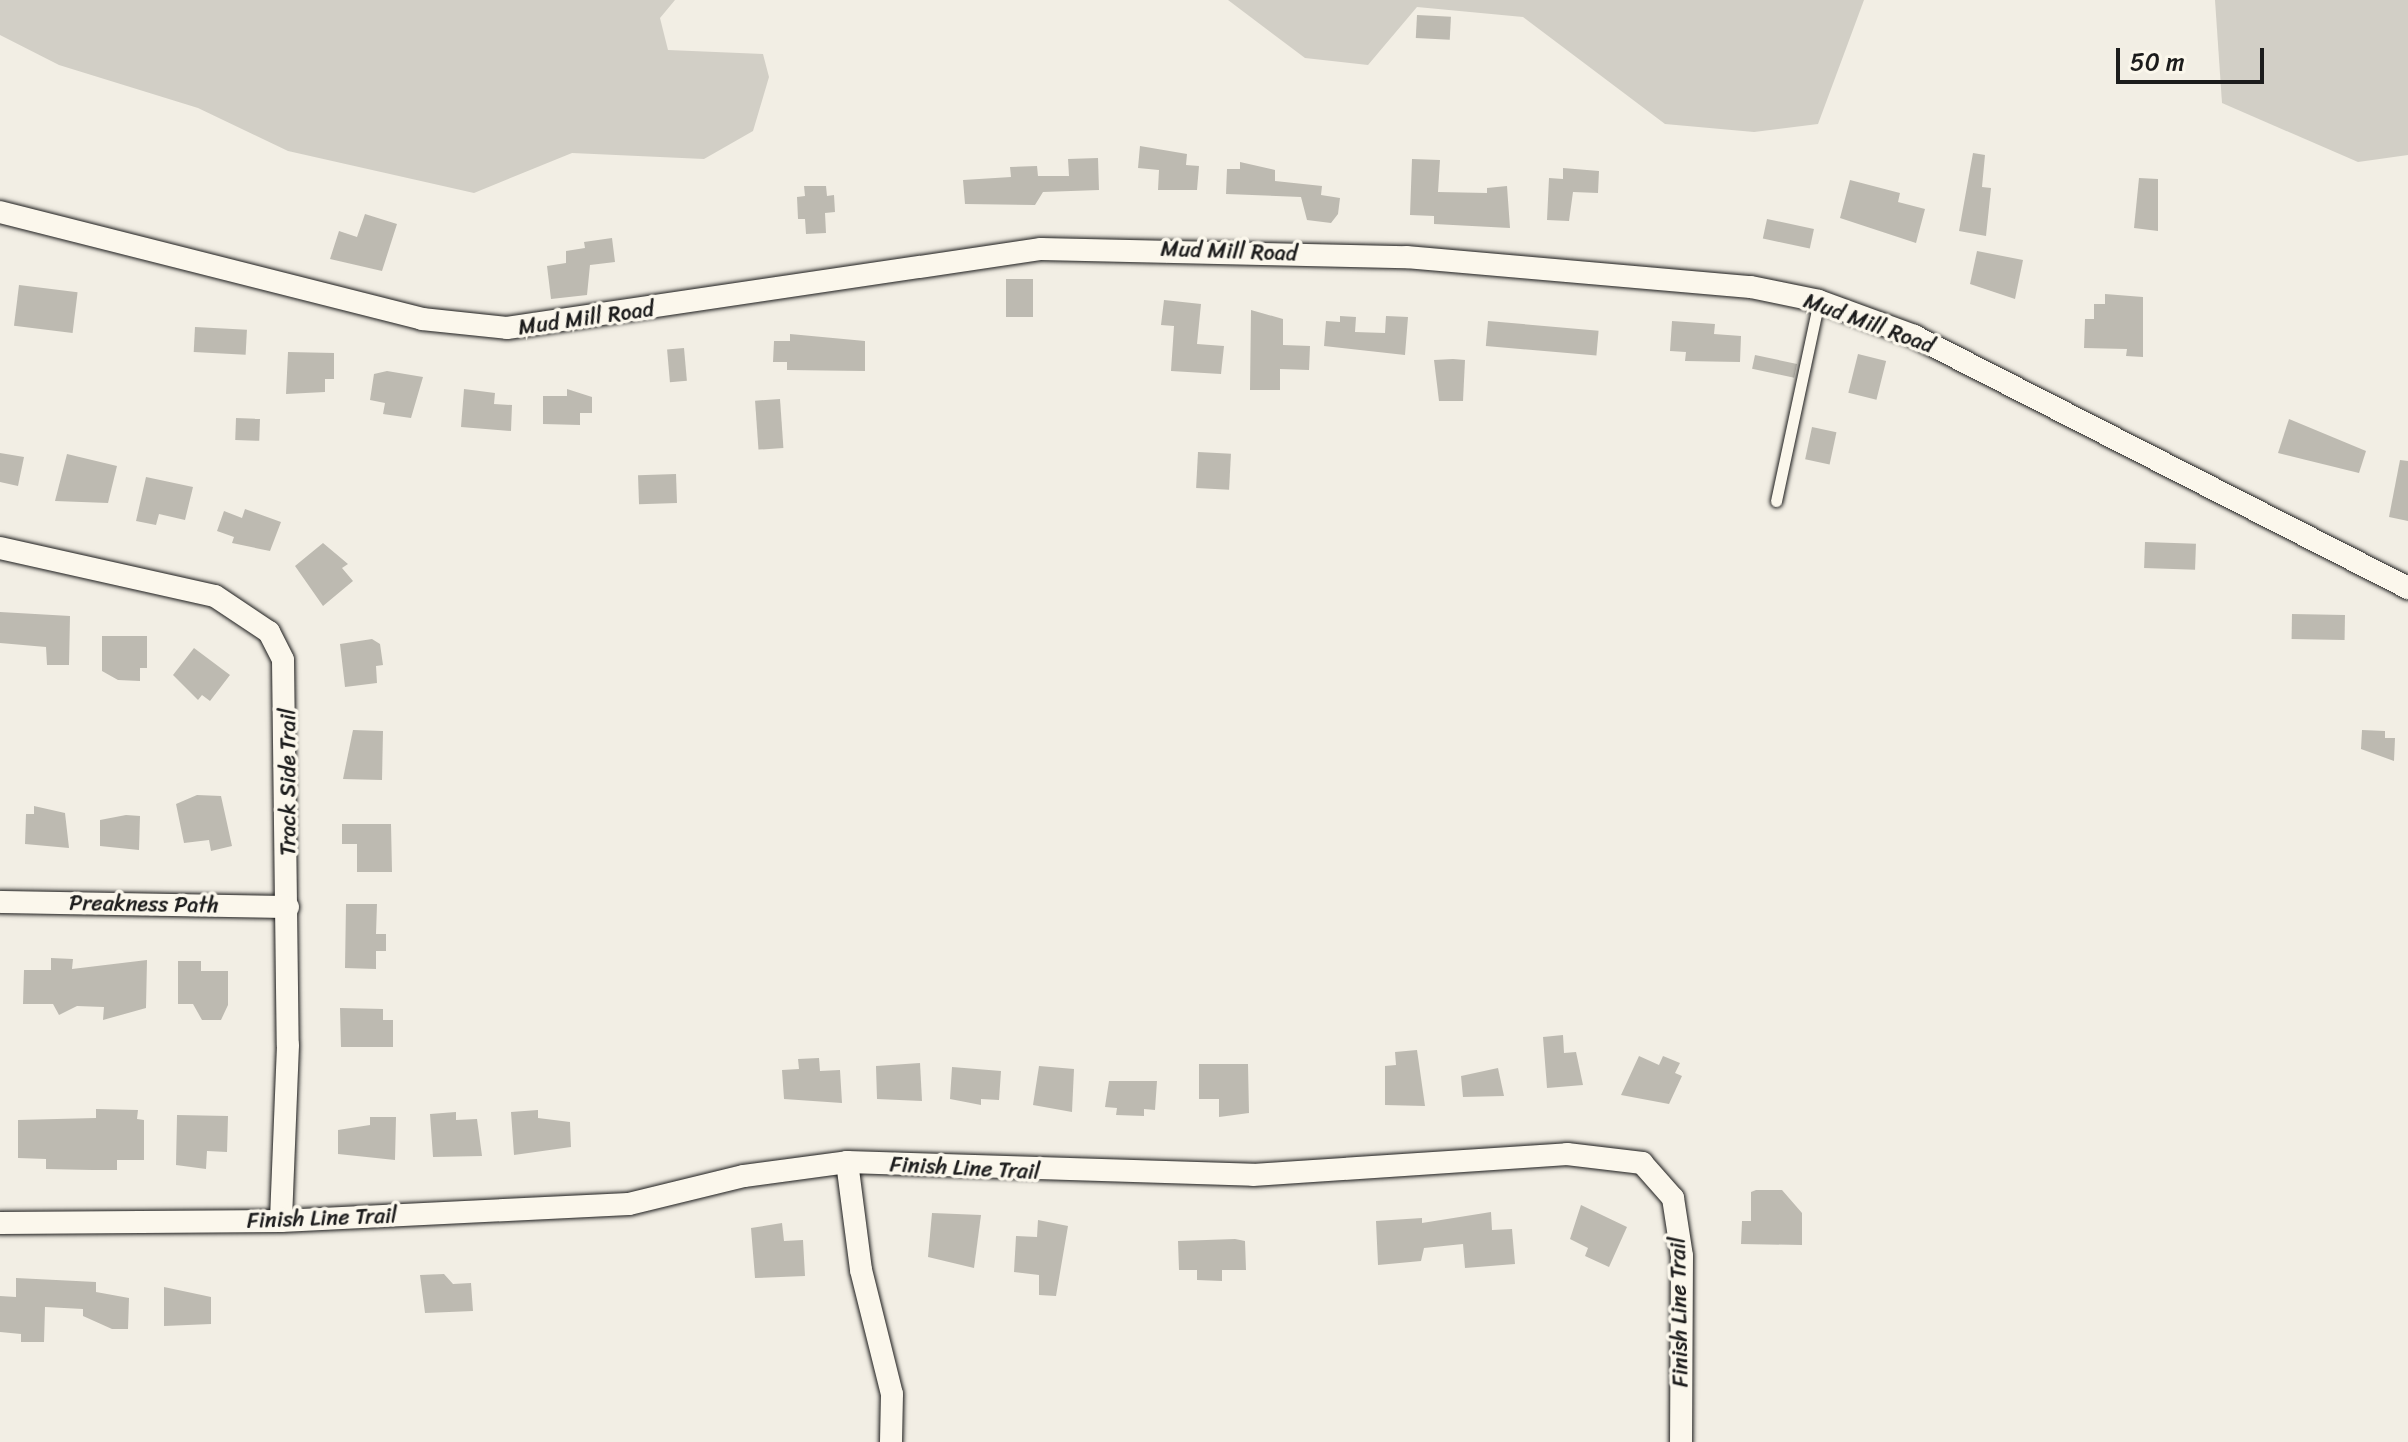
<!DOCTYPE html>
<style>
body{margin:0}
#map{position:relative;width:2408px;height:1442px;overflow:hidden;background:#f2eee4;font-family:Sriracha,sans-serif}
div>[style]{position:absolute}
.green>*{inset:0;background:#d2cfc6}
.building>*{inset:0;background:#bdbab1;transform-origin:0 0}
.roads{filter:drop-shadow(0 0 2px #1c1c1c) drop-shadow(0 0 2px #1c1c1c)}
.lane>*{height:11px;margin:-5.5px;padding:0 5.5px;transform-origin:5.5px;border-radius:5.5px;background:#fbf7ec}
.street>*{height:22px;margin:-11px;padding:0 11px;transform-origin:11px;border-radius:11px;background:#fbf7ec}
span{translate:-50% -50%;white-space:nowrap;text-align:center;line-height:1.15;-webkit-text-stroke:7px #fbf7ec;paint-order:stroke}
.street-label{font-size:22px;color:#1c1c1c}
.scale{position:absolute;left:2116px;top:48px;width:148px;height:36px;box-sizing:border-box;border:4px solid #1c1c1c;border-top:0;padding-left:10px;font-size:24px;line-height:28px;white-space:nowrap;color:#1c1c1c;-webkit-text-stroke:6px #fbf7ec;paint-order:stroke}
</style>
<div id="map">
<div class="green">
<i style="clip-path:polygon(0 0,675px 0,660px 18px,668px 50px,763px 54px,769px 77px,753px 131px,704px 159px,572px 153px,474px 193px,288px 151px,198px 108px,59px 65px,0 35px)"></i>
<i style="clip-path:polygon(1228px 0,1864px 0,1818px 124px,1754px 132px,1665px 124px,1523px 17px,1417px 7px,1368px 65px,1305px 58px)"></i>
<i style="clip-path:polygon(2215px 0,2408px 0,2408px 155px,2358px 162px,2222px 103px)"></i>
</div>
<div class="building">
<i style="left:1417px;top:15px;width:34px;height:23px;rotate:3deg"></i>
<i style="clip-path:polygon(1140px 146px,1187px 154px,1186px 165px,1199px 166px,1197px 190px,1158px 190px,1159px 170px,1138px 168px)"></i>
<i style="clip-path:polygon(1973px 153px,1985px 155px,1982px 187px,1991px 188px,1986px 236px,1959px 231px)"></i>
<i style="clip-path:polygon(1098px 158px,1099px 190px,1043px 192px,1035px 205px,965px 204px,963px 180px,1011px 177px,1010px 167px,1037px 166px,1038px 176px,1069px 176px,1068px 159px)"></i>
<i style="clip-path:polygon(1412px 159px,1440px 160px,1438px 192px,1487px 193px,1487px 188px,1507px 186px,1510px 228px,1434px 224px,1434px 216px,1410px 215px)"></i>
<i style="clip-path:polygon(1240px 162px,1275px 170px,1275px 181px,1322px 186px,1321px 195px,1340px 198px,1338px 214px,1331px 223px,1307px 220px,1301px 197px,1226px 194px,1227px 169px,1240px 169px)"></i>
<i style="clip-path:polygon(1563px 168px,1599px 171px,1598px 193px,1573px 192px,1569px 221px,1547px 220px,1549px 178px,1563px 179px)"></i>
<i style="clip-path:polygon(2139px 178px,2158px 179px,2158px 231px,2134px 228px)"></i>
<i style="clip-path:polygon(1850px 180px,1900px 193px,1898px 202px,1925px 209px,1916px 243px,1840px 218px)"></i>
<i style="clip-path:polygon(804px 186px,826px 186px,827px 196px,834px 195px,835px 212px,825px 213px,826px 233px,806px 234px,805px 219px,798px 219px,797px 197px,805px 196px)"></i>
<i style="clip-path:polygon(365px 214px,397px 224px,382px 271px,330px 259px,339px 231px,357px 237px)"></i>
<i style="left:1767px;top:219px;width:48px;height:20px;rotate:12deg"></i>
<i style="clip-path:polygon(612px 238px,615px 262px,590px 265px,587px 295px,551px 299px,547px 266px,566px 263px,566px 251px,585px 248px,584px 242px)"></i>
<i style="clip-path:polygon(1977px 251px,2023px 260px,2015px 299px,1970px 284px)"></i>
<i style="left:1006px;top:279px;width:27px;height:38px"></i>
<i style="left:19px;top:285px;width:59px;height:41px;rotate:7deg"></i>
<i style="clip-path:polygon(2105px 294px,2143px 297px,2143px 357px,2126px 356px,2127px 349px,2084px 348px,2085px 319px,2094px 319px,2094px 304px,2105px 304px)"></i>
<i style="clip-path:polygon(1164px 300px,1201px 304px,1197px 344px,1224px 346px,1221px 374px,1171px 371px,1174px 326px,1161px 325px)"></i>
<i style="clip-path:polygon(1251px 310px,1283px 319px,1283px 345px,1310px 346px,1309px 370px,1280px 369px,1280px 390px,1250px 390px)"></i>
<i style="clip-path:polygon(1340px 316px,1356px 317px,1355px 332px,1385px 333px,1386px 316px,1408px 317px,1405px 355px,1324px 346px,1326px 321px,1340px 322px)"></i>
<i style="left:1488px;top:321px;width:111px;height:25px;rotate:5deg"></i>
<i style="clip-path:polygon(1672px 321px,1715px 324px,1714px 334px,1741px 336px,1740px 362px,1685px 361px,1686px 352px,1670px 351px)"></i>
<i style="left:195px;top:327px;width:52px;height:25px;rotate:3deg"></i>
<i style="clip-path:polygon(790px 334px,865px 341px,865px 371px,787px 370px,787px 362px,773px 362px,774px 341px,790px 341px)"></i>
<i style="left:684px;top:348px;width:33px;height:17px;rotate:85deg"></i>
<i style="clip-path:polygon(288px 352px,334px 353px,334px 379px,325px 379px,325px 392px,286px 394px)"></i>
<i style="left:1858px;top:354px;width:29px;height:40px;rotate:14deg"></i>
<i style="left:1755px;top:355px;width:43px;height:14px;rotate:12deg"></i>
<i style="clip-path:polygon(1453px 359px,1465px 360px,1463px 401px,1439px 401px,1434px 360px)"></i>
<i style="clip-path:polygon(387px 371px,423px 377px,411px 418px,383px 414px,385px 403px,370px 400px,374px 374px)"></i>
<i style="clip-path:polygon(464px 389px,495px 393px,494px 404px,512px 405px,511px 431px,461px 427px)"></i>
<i style="clip-path:polygon(567px 389px,592px 397px,592px 413px,580px 413px,580px 425px,543px 424px,543px 396px,567px 396px)"></i>
<i style="left:780px;top:399px;width:49px;height:25px;rotate:86deg"></i>
<i style="left:236px;top:418px;width:24px;height:22px;rotate:2deg"></i>
<i style="clip-path:polygon(2289px 419px,2366px 451px,2359px 473px,2278px 453px)"></i>
<i style="left:1812px;top:427px;width:25px;height:33px;rotate:12deg"></i>
<i style="left:1198px;top:452px;width:33px;height:36px;rotate:3deg"></i>
<i style="clip-path:polygon(0 453px,24px 457px,18px 486px,0 482px)"></i>
<i style="clip-path:polygon(67px 454px,117px 466px,108px 503px,55px 501px)"></i>
<i style="clip-path:polygon(2400px 460px,2408px 461px,2408px 521px,2389px 517px)"></i>
<i style="left:676px;top:474px;width:29px;height:38px;rotate:88deg"></i>
<i style="clip-path:polygon(146px 477px,193px 487px,185px 520px,159px 514px,156px 525px,136px 521px)"></i>
<i style="clip-path:polygon(245px 509px,281px 522px,270px 551px,232px 543px,234px 537px,217px 531px,224px 511px,242px 518px)"></i>
<i style="left:2145px;top:542px;width:51px;height:26px;rotate:2deg"></i>
<i style="clip-path:polygon(323px 543px,348px 564px,342px 568px,353px 581px,323px 606px,295px 566px)"></i>
<i style="clip-path:polygon(0 612px,70px 616px,69px 665px,47px 665px,46px 647px,0 643px)"></i>
<i style="left:2292px;top:614px;width:53px;height:25px;rotate:1deg"></i>
<i style="clip-path:polygon(102px 636px,147px 636px,147px 668px,140px 668px,140px 681px,118px 680px,102px 671px)"></i>
<i style="clip-path:polygon(372px 639px,380px 644px,383px 665px,376px 666px,377px 683px,345px 687px,340px 644px)"></i>
<i style="clip-path:polygon(194px 648px,230px 675px,210px 701px,202px 695px,198px 700px,173px 675px)"></i>
<i style="clip-path:polygon(353px 730px,383px 731px,382px 780px,343px 779px)"></i>
<i style="clip-path:polygon(2362px 730px,2385px 731px,2385px 738px,2395px 738px,2394px 761px,2361px 749px)"></i>
<i style="clip-path:polygon(197px 795px,221px 796px,232px 846px,211px 851px,209px 840px,184px 843px,176px 804px)"></i>
<i style="clip-path:polygon(34px 806px,65px 813px,69px 848px,25px 844px,26px 814px,34px 814px)"></i>
<i style="clip-path:polygon(126px 815px,140px 816px,139px 850px,100px 846px,100px 820px)"></i>
<i style="clip-path:polygon(342px 824px,391px 824px,392px 872px,357px 872px,357px 844px,342px 844px)"></i>
<i style="clip-path:polygon(346px 904px,377px 904px,376px 934px,386px 934px,386px 951px,376px 951px,376px 969px,345px 968px)"></i>
<i style="clip-path:polygon(51px 958px,73px 959px,72px 969px,147px 960px,146px 1008px,103px 1020px,104px 1007px,77px 1006px,59px 1015px,53px 1004px,23px 1004px,24px 970px,51px 970px)"></i>
<i style="clip-path:polygon(178px 961px,201px 961px,201px 971px,228px 971px,228px 1005px,221px 1020px,202px 1020px,193px 1004px,178px 1004px)"></i>
<i style="clip-path:polygon(340px 1008px,383px 1009px,383px 1020px,393px 1020px,393px 1047px,341px 1047px)"></i>
<i style="clip-path:polygon(1563px 1035px,1564px 1053px,1576px 1052px,1583px 1085px,1547px 1088px,1543px 1037px)"></i>
<i style="clip-path:polygon(1417px 1050px,1425px 1106px,1385px 1105px,1385px 1066px,1396px 1065px,1395px 1052px)"></i>
<i style="clip-path:polygon(1639px 1056px,1659px 1065px,1663px 1056px,1680px 1063px,1675px 1073px,1682px 1076px,1669px 1104px,1621px 1095px)"></i>
<i style="clip-path:polygon(819px 1058px,820px 1071px,840px 1070px,842px 1103px,784px 1099px,782px 1070px,799px 1069px,798px 1059px)"></i>
<i style="clip-path:polygon(920px 1063px,922px 1101px,877px 1099px,876px 1066px)"></i>
<i style="clip-path:polygon(1199px 1064px,1248px 1064px,1249px 1113px,1219px 1117px,1219px 1099px,1199px 1099px)"></i>
<i style="clip-path:polygon(1039px 1066px,1074px 1069px,1072px 1112px,1033px 1105px)"></i>
<i style="clip-path:polygon(952px 1067px,1001px 1071px,999px 1100px,981px 1099px,981px 1105px,950px 1099px)"></i>
<i style="clip-path:polygon(1498px 1068px,1504px 1096px,1463px 1097px,1461px 1076px)"></i>
<i style="clip-path:polygon(1109px 1081px,1157px 1081px,1155px 1110px,1144px 1109px,1144px 1116px,1116px 1115px,1117px 1108px,1105px 1107px)"></i>
<i style="clip-path:polygon(96px 1109px,138px 1110px,137px 1119px,144px 1120px,144px 1160px,117px 1160px,117px 1170px,92px 1170px,46px 1169px,46px 1159px,18px 1158px,18px 1120px,96px 1118px)"></i>
<i style="clip-path:polygon(538px 1110px,538px 1118px,570px 1122px,571px 1147px,514px 1155px,511px 1112px)"></i>
<i style="clip-path:polygon(456px 1112px,456px 1120px,477px 1119px,482px 1156px,433px 1157px,430px 1114px)"></i>
<i style="clip-path:polygon(177px 1115px,228px 1116px,227px 1152px,207px 1151px,206px 1169px,176px 1165px)"></i>
<i style="clip-path:polygon(370px 1117px,396px 1117px,395px 1160px,338px 1154px,338px 1130px,370px 1125px)"></i>
<i style="clip-path:polygon(1756px 1190px,1782px 1190px,1802px 1213px,1802px 1245px,1741px 1244px,1742px 1221px,1751px 1221px,1751px 1192px)"></i>
<i style="clip-path:polygon(1581px 1205px,1627px 1227px,1609px 1267px,1585px 1256px,1588px 1248px,1570px 1239px)"></i>
<i style="clip-path:polygon(1491px 1212px,1492px 1230px,1512px 1229px,1515px 1264px,1465px 1268px,1463px 1244px,1424px 1248px,1421px 1261px,1378px 1265px,1376px 1221px,1422px 1218px,1422px 1223px)"></i>
<i style="clip-path:polygon(932px 1213px,981px 1215px,974px 1268px,928px 1257px)"></i>
<i style="clip-path:polygon(1038px 1220px,1068px 1226px,1056px 1296px,1039px 1295px,1039px 1275px,1014px 1272px,1016px 1236px,1037px 1237px)"></i>
<i style="clip-path:polygon(782px 1223px,784px 1241px,803px 1240px,805px 1276px,755px 1278px,751px 1228px)"></i>
<i style="clip-path:polygon(1235px 1239px,1245px 1241px,1246px 1270px,1222px 1270px,1222px 1281px,1197px 1280px,1197px 1270px,1179px 1270px,1178px 1241px)"></i>
<i style="clip-path:polygon(444px 1274px,453px 1284px,471px 1283px,473px 1311px,425px 1313px,420px 1275px)"></i>
<i style="clip-path:polygon(16px 1278px,96px 1282px,96px 1292px,129px 1298px,128px 1329px,112px 1329px,83px 1316px,83px 1309px,45px 1307px,44px 1342px,21px 1342px,21px 1334px,0 1332px,0 1296px,16px 1297px)"></i>
<i style="clip-path:polygon(164px 1287px,211px 1297px,211px 1324px,164px 1326px)"></i>
</div>
<div class="roads">
<div class="lane">
<i style="left:1776px;top:501px;width:205px;rotate:-77.9deg"></i>
</div>
<div class="street">
<i style="left:0;top:212px;width:435px;rotate:14.2deg"></i>
<i style="left:422px;top:319px;width:85px;rotate:6deg"></i>
<i style="left:507px;top:328px;width:540px;rotate:-8.42deg"></i>
<i style="left:1041px;top:249px;width:365px;rotate:1.3deg"></i>
<i style="left:1406px;top:257px;width:346px;rotate:5deg"></i>
<i style="left:1751px;top:287px;width:69px;rotate:11.6deg"></i>
<i style="left:1819px;top:301px;width:101px;rotate:20.2deg"></i>
<i style="left:1914px;top:336px;width:555px;rotate:27.03deg"></i>
<i style="left:0;top:548px;width:220px;rotate:12.6deg"></i>
<i style="left:215px;top:596px;width:65px;rotate:33.7deg"></i>
<i style="left:269px;top:632px;width:31px;rotate:63deg"></i>
<i style="left:283px;top:660px;width:385px;rotate:89.3deg"></i>
<i style="left:288px;top:1045px;width:176px;rotate:92.3deg"></i>
<i style="left:0;top:902px;width:288px;rotate:1deg"></i>
<i style="left:847px;top:1162px;width:109px;rotate:82.6deg"></i>
<i style="left:861px;top:1270px;width:128px;rotate:76deg"></i>
<i style="left:892px;top:1394px;width:48px;rotate:91.2deg"></i>
<i style="left:0;top:1223px;width:281px;rotate:-0.4deg"></i>
<i style="left:281px;top:1221px;width:348px;rotate:-2.8deg"></i>
<i style="left:629px;top:1204px;width:118px;rotate:-13.7deg"></i>
<i style="left:744px;top:1176px;width:104px;rotate:-7.7deg"></i>
<i style="left:847px;top:1162px;width:406px;rotate:1.8deg"></i>
<i style="left:1253px;top:1175px;width:315px;rotate:-3.8deg"></i>
<i style="left:1567px;top:1154px;width:76px;rotate:6.8deg"></i>
<i style="left:1642px;top:1163px;width:47px;rotate:48.5deg"></i>
<i style="left:1673px;top:1198px;width:59px;rotate:81.2deg"></i>
<i style="left:1682px;top:1256px;width:186px;rotate:90.3deg"></i>
</div>
</div>
<div class="street-label">
<span style="left:1229px;top:251px;rotate:2deg">Mud Mill Road</span>
<span style="left:586px;top:318px;rotate:-8deg">Mud Mill Road</span>
<span style="left:1869px;top:323px;rotate:20deg">Mud Mill Road</span>
<span style="left:288px;top:782px;rotate:-90deg">Track Side Trail</span>
<span style="left:144px;top:904px;rotate:1deg">Preakness Path</span>
<span style="left:965px;top:1168px;rotate:3deg">Finish Line Trail</span>
<span style="left:322px;top:1218px;rotate:-2deg">Finish Line Trail</span>
<span style="left:1679px;top:1312px;rotate:-91deg">Finish Line Trail</span>
</div>
<div class="scale">50 m</div>
</div>
